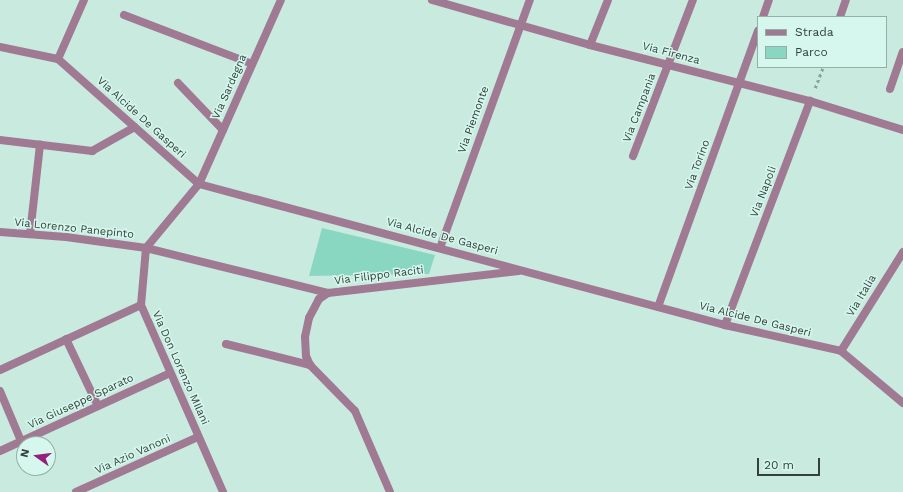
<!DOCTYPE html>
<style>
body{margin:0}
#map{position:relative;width:903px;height:492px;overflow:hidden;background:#c9eadf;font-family:"Work Sans",sans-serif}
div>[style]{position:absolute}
.green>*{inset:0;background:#8ad7c1}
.path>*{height:2.5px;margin-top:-1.25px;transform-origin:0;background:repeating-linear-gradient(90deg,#8ca49c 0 3px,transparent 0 6px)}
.minor>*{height:8px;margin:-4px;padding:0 4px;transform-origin:4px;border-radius:4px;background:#9f7a92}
span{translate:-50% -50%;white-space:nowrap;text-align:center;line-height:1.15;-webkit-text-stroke:3px #d6f7ed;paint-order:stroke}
.street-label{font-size:11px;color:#33403c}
.legend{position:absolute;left:757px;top:16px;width:130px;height:52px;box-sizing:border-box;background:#d6f7ed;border:1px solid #95aea6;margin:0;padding:5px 7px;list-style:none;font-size:12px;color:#33403c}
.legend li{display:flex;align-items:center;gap:8px;height:20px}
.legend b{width:20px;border:1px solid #95aea6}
.north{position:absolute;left:16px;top:436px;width:40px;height:40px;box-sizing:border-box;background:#d6f7ed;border:1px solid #95aea6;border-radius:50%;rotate:284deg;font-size:11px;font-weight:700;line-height:16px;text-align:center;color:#33403c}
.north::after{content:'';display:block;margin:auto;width:14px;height:18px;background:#971f7a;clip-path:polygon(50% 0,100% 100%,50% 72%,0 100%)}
.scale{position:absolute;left:757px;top:458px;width:63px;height:18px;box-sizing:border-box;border:2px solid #33403c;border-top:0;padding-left:5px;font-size:12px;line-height:14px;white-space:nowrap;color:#33403c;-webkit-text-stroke:3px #d6f7ed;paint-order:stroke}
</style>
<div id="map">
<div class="green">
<i style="clip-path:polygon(322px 228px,435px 255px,429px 274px,309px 276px)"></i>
</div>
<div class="path">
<i style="left:815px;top:88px;width:22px;rotate:-69deg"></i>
</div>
<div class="minor">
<i style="left:432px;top:0;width:164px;rotate:15.9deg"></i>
<i style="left:590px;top:45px;width:227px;rotate:14.3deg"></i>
<i style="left:810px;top:101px;width:97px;rotate:17.3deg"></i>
<i style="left:124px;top:15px;width:137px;rotate:20.9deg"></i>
<i style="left:763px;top:17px;width:18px;rotate:-71deg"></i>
<i style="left:840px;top:17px;width:18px;rotate:-71deg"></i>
<i style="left:590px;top:45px;width:48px;rotate:-68.2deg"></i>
<i style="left:0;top:47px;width:59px;rotate:11.7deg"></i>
<i style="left:58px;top:59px;width:188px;rotate:41.6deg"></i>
<i style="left:199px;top:184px;width:545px;rotate:15.01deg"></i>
<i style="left:725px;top:325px;width:119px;rotate:12.6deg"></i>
<i style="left:841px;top:351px;width:81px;rotate:40deg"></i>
<i style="left:58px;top:59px;width:64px;rotate:-66.2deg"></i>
<i style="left:178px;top:83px;width:65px;rotate:46.2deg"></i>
<i style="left:890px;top:89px;width:39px;rotate:-71deg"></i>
<i style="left:0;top:140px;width:93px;rotate:6.8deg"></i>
<i style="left:92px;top:151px;width:49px;rotate:-29.2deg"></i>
<i style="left:633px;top:156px;width:167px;rotate:-69deg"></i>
<i style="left:0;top:232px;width:66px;rotate:4.3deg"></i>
<i style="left:66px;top:237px;width:81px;rotate:7.8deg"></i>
<i style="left:146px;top:248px;width:187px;rotate:13.9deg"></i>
<i style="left:328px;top:293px;width:192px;rotate:-6.6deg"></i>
<i style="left:30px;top:234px;width:90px;rotate:-83.6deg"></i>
<i style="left:146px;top:248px;width:83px;rotate:-50.4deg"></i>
<i style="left:199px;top:184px;width:201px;rotate:-66deg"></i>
<i style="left:146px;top:248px;width:57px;rotate:95deg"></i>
<i style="left:141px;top:305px;width:204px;rotate:66.3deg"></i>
<i style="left:440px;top:248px;width:264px;rotate:-70.1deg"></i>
<i style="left:328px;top:293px;width:11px;rotate:146deg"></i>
<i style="left:319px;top:299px;width:21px;rotate:118deg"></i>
<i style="left:309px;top:318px;width:19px;rotate:102deg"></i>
<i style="left:305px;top:337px;width:19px;rotate:87deg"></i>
<i style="left:306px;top:356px;width:10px;rotate:66deg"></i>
<i style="left:310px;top:365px;width:64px;rotate:45.6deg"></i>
<i style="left:355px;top:411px;width:88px;rotate:66.6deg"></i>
<i style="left:658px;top:307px;width:294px;rotate:-70.1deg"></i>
<i style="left:725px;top:325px;width:240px;rotate:-69.2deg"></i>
<i style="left:66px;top:339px;width:74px;rotate:64.5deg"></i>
<i style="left:226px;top:344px;width:87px;rotate:14deg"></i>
<i style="left:841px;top:351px;width:117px;rotate:-57.9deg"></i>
<i style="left:0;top:370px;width:155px;rotate:-24.7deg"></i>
<i style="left:0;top:391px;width:54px;rotate:67.2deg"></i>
<i style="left:0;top:451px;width:187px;rotate:-24.6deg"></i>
<i style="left:76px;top:492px;width:134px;rotate:-24.3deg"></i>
</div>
<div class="street-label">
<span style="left:671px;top:54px;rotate:15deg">Via Firenza</span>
<span style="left:230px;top:87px;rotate:-66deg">Via Sardegna</span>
<span style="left:640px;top:108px;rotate:-69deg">Via Campania</span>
<span style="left:141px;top:118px;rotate:42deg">Via Alcide De Gasperi</span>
<span style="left:474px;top:120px;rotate:-70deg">Via Piemonte</span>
<span style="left:698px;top:165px;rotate:-70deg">Via Torino</span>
<span style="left:764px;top:192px;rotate:-69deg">Via Napoli</span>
<span style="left:74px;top:229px;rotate:6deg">Via Lorenzo Panepinto</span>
<span style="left:442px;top:237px;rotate:15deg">Via Alcide De Gasperi</span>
<span style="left:379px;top:276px;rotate:-7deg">Via Filippo Raciti</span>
<span style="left:862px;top:296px;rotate:-59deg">Via Italia</span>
<span style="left:755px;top:320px;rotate:14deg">Via Alcide De Gasperi</span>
<span style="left:180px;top:368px;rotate:66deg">Via Don Lorenzo MIlani</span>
<span style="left:81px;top:402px;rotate:-25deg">Via Giuseppe Sparato</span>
<span style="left:133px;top:455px;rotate:-24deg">Via Azio Vanoni</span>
</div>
<ul class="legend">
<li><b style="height:5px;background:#9f7a92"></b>Strada</li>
<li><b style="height:11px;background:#8ad7c1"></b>Parco</li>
</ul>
<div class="north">N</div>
<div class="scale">20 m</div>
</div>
